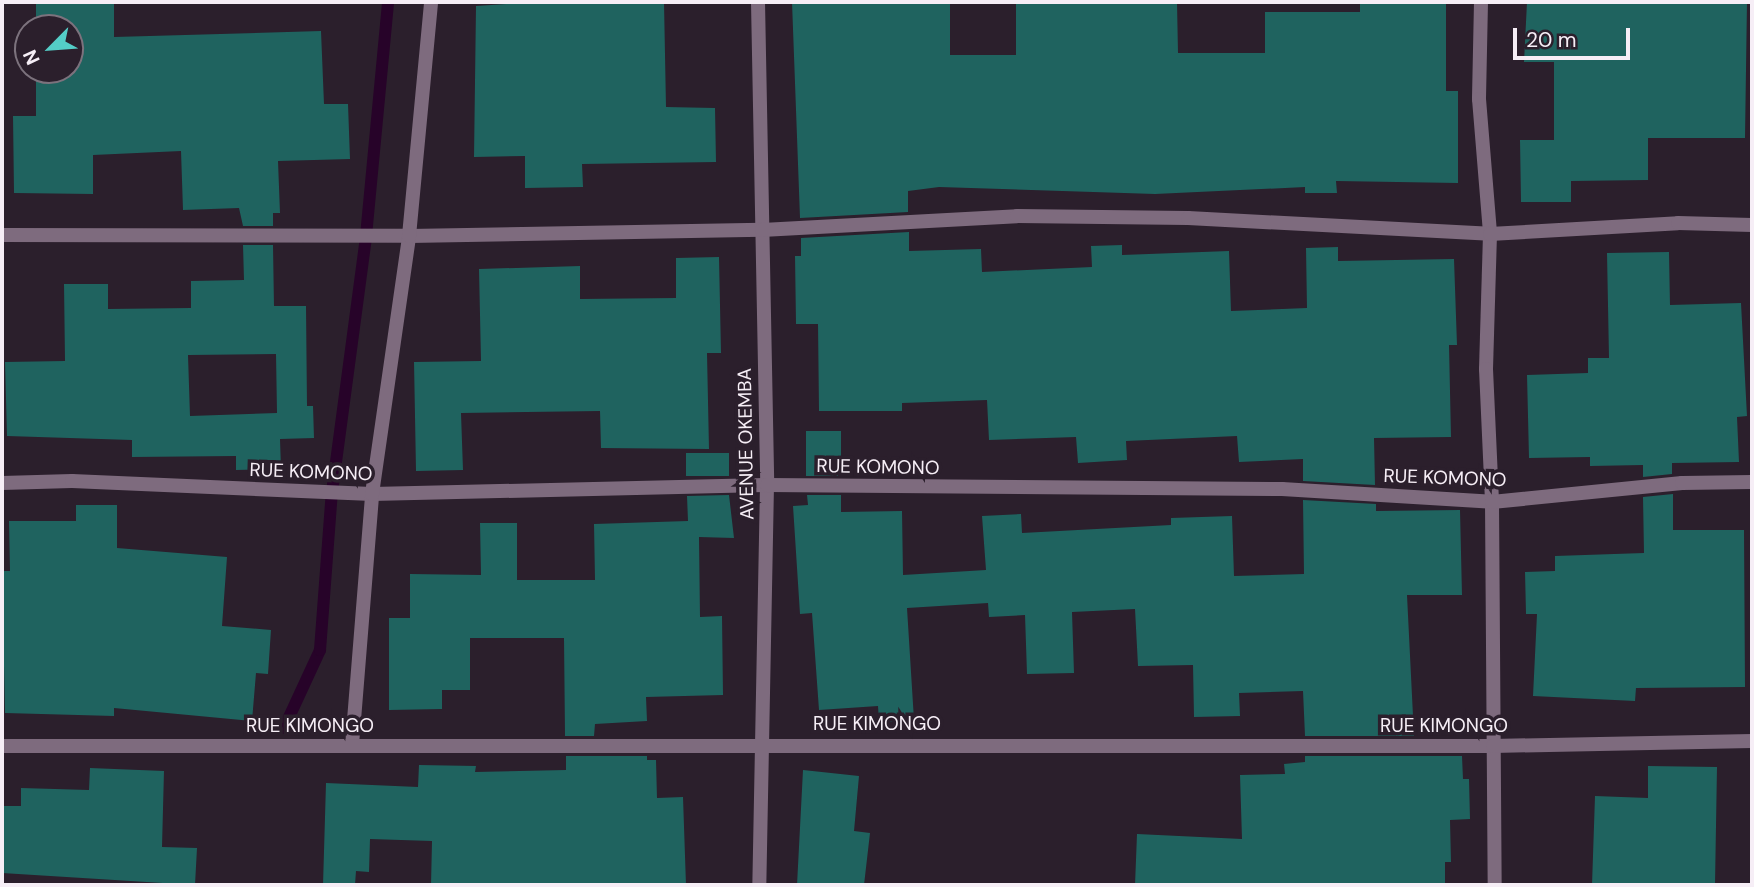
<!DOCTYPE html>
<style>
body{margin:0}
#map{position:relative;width:1754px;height:887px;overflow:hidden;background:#2b1f2c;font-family:"DM Sans",sans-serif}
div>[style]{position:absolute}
.stream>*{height:12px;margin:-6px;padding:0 6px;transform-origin:6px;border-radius:6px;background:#270329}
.building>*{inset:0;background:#1f635f;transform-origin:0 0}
.minor>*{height:14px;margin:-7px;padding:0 7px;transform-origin:7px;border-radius:7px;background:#7e6b7e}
span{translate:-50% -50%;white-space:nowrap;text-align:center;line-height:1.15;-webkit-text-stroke:7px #2b1f2c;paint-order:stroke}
.street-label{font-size:19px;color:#f6eef6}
.frame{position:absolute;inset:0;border:4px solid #f6eef6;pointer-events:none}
.north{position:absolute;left:14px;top:14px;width:70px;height:70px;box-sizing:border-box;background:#2b1f2c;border:2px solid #7c727d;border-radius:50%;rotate:245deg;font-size:19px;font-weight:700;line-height:28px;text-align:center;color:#f6eef6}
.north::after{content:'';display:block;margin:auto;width:24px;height:32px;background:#54cdc7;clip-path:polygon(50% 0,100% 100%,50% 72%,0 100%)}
.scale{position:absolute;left:1513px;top:28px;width:117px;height:32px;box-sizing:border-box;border:4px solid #f6eef6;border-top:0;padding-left:9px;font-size:21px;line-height:24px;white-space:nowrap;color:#f6eef6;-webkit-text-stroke:5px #2b1f2c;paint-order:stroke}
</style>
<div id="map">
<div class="stream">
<i style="left:284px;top:728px;width:86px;rotate:-65.2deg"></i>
<i style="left:320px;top:650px;width:158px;rotate:-85.7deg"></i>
<i style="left:332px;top:492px;width:258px;rotate:-82.4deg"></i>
<i style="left:366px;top:236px;width:235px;rotate:-84.6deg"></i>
</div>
<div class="building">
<i style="clip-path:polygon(36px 2px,114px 2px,114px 37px,321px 31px,324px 104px,348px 104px,350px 159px,278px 161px,280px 213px,273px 213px,273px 226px,243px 226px,239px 208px,183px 210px,181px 151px,93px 155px,93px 194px,14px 193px,13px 116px,36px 116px,36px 70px,70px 70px,70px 28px,36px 28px)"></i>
<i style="clip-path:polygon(534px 2px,664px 2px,666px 107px,715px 108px,716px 162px,582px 164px,583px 187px,525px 188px,525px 156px,474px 157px,476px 6px)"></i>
<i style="clip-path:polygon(792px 2px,950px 2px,950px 55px,1016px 55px,1016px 2px,1177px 2px,1178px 53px,1265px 53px,1265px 12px,1360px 12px,1360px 2px,1446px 2px,1446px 91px,1458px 91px,1458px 183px,1336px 181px,1337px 193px,1305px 193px,1305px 187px,1155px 194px,939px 187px,908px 191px,908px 212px,800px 218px)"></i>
<i style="clip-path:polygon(1527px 2px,1747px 2px,1745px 138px,1648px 138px,1648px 180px,1571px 181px,1571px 202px,1521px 202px,1520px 140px,1554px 140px,1554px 62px,1524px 62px)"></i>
<i style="clip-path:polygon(909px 232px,909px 251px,981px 249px,982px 272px,1092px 267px,1091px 246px,1122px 245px,1122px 255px,1229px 251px,1231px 311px,1307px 308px,1306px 248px,1338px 247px,1338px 261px,1454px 259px,1457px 345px,1449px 345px,1451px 437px,1374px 438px,1375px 485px,1303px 481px,1303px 459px,1239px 462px,1237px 436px,1126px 441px,1127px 460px,1078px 463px,1076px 437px,989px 440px,987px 400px,902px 403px,902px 411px,819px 411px,818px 324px,796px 324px,795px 256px,801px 256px,801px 238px)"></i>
<i style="clip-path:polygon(evenodd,243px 245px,273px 245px,274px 306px,306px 306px,307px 406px,313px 406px,314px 438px,280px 439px,281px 469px,236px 470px,236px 456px,132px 457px,132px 440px,7px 436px,5px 362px,65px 361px,64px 284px,108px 284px,108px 309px,191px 308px,191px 281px,244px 280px,243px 245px,276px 354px,277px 413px,190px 416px,188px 355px,276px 354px)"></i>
<i style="clip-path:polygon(1669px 252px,1670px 305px,1741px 303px,1747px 416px,1737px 417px,1739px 462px,1672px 463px,1672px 474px,1643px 477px,1643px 465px,1590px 466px,1590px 457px,1529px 458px,1527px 375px,1588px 373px,1588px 358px,1609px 358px,1607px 253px)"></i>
<i style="clip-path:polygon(719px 257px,721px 353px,707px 353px,709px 449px,601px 448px,600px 411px,461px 413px,463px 470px,416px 471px,414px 362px,481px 361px,479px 269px,580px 266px,580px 299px,676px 298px,676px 258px)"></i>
<i style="left:841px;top:431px;width:45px;height:35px;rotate:90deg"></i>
<i style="left:729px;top:453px;width:23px;height:43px;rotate:90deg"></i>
<i style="clip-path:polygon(1673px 494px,1673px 530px,1744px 530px,1745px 687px,1636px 688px,1635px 701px,1533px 696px,1537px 614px,1526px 614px,1525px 572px,1555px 571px,1555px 556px,1644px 553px,1643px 497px)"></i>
<i style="clip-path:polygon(729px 495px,734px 538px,699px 537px,700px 617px,722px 616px,723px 695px,646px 697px,647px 721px,595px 724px,594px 736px,565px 736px,564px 638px,470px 638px,470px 690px,442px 690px,442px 709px,389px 710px,389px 618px,410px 618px,410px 574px,481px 575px,480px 523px,517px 523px,517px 580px,595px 580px,594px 524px,688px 521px,687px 496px)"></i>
<i style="clip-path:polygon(807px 495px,841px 495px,841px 512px,902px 511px,903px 575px,986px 570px,982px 516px,1021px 514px,1022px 533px,1171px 525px,1171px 518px,1232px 516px,1234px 576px,1304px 574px,1303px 500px,1376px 504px,1376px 511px,1460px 510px,1462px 595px,1407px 595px,1414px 736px,1305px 736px,1303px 691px,1239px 693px,1240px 716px,1194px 717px,1193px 665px,1138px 666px,1135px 609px,1072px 612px,1074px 673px,1027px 674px,1025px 615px,989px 617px,988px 603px,907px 608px,914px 720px,879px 722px,878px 706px,819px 710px,812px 613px,800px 614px,793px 506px,808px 505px)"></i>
<i style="clip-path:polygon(76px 505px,117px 505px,117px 548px,227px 557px,222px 626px,271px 630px,268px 674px,256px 673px,252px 721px,114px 708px,114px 716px,5px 713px,2px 571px,10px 571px,9px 521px,76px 521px)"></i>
<i style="clip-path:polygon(566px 756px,647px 756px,647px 760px,656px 760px,657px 798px,683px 797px,686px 885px,431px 885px,432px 841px,370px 839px,369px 872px,356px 871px,355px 885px,323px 885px,326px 783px,418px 787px,419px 765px,476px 766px,475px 772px,566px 770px)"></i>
<i style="clip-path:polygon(1305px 756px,1462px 756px,1463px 779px,1469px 779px,1470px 819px,1450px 820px,1451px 862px,1445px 862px,1445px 885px,1135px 885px,1137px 834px,1242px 839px,1240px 775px,1285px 774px,1284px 764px,1305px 762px)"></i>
<i style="clip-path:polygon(1648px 766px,1717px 767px,1715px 885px,1592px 885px,1595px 796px,1648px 798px)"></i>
<i style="clip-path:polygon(90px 768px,164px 771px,162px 847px,197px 848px,195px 885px,2px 873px,2px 806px,21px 806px,21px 788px,89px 790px)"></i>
<i style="clip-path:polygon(803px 770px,859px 776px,854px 831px,870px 833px,864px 885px,797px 885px)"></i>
</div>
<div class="minor">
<i style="left:758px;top:2px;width:483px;rotate:88.9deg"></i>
<i style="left:767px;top:485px;width:400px;rotate:91.1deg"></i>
<i style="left:1481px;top:2px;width:97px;rotate:91.2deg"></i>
<i style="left:1479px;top:99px;width:135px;rotate:85.3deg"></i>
<i style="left:1490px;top:234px;width:135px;rotate:91.7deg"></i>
<i style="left:1486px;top:369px;width:133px;rotate:87.4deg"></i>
<i style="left:1492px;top:502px;width:383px;rotate:89.6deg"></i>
<i style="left:2px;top:235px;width:407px;rotate:0.1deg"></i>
<i style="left:409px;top:236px;width:353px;rotate:-1deg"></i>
<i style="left:762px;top:230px;width:255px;rotate:-3.1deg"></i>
<i style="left:1017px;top:216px;width:171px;rotate:0.7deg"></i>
<i style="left:1188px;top:218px;width:302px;rotate:3deg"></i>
<i style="left:1490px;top:234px;width:188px;rotate:-3.3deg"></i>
<i style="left:1678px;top:223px;width:74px;rotate:1.5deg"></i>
<i style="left:2px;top:483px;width:70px;rotate:-1.6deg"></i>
<i style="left:72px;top:481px;width:300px;rotate:2.5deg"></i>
<i style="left:372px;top:494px;width:395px;rotate:-1.3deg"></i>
<i style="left:767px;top:485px;width:515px;rotate:0.45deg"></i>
<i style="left:1282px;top:489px;width:210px;rotate:3.5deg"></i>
<i style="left:1492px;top:502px;width:191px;rotate:-5.7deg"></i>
<i style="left:1682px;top:483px;width:70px;rotate:-0.8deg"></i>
<i style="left:352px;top:745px;width:252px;rotate:-85.4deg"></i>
<i style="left:372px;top:494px;width:261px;rotate:-81.8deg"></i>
<i style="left:409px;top:236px;width:235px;rotate:-84.6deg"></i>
<i style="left:2px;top:746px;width:1491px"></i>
<i style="left:1493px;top:746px;width:259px;rotate:-1.1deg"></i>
</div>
<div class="street-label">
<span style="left:746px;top:444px;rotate:-91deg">AVENUE OKEMBA</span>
<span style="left:878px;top:467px;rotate:1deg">RUE KOMONO</span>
<span style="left:311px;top:472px;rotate:2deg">RUE KOMONO</span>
<span style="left:1445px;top:478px;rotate:2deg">RUE KOMONO</span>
<span style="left:877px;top:724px">RUE KIMONGO</span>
<span style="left:310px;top:726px">RUE KIMONGO</span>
<span style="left:1444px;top:726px">RUE KIMONGO</span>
</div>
<div class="frame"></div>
<div class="north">N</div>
<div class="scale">20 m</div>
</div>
